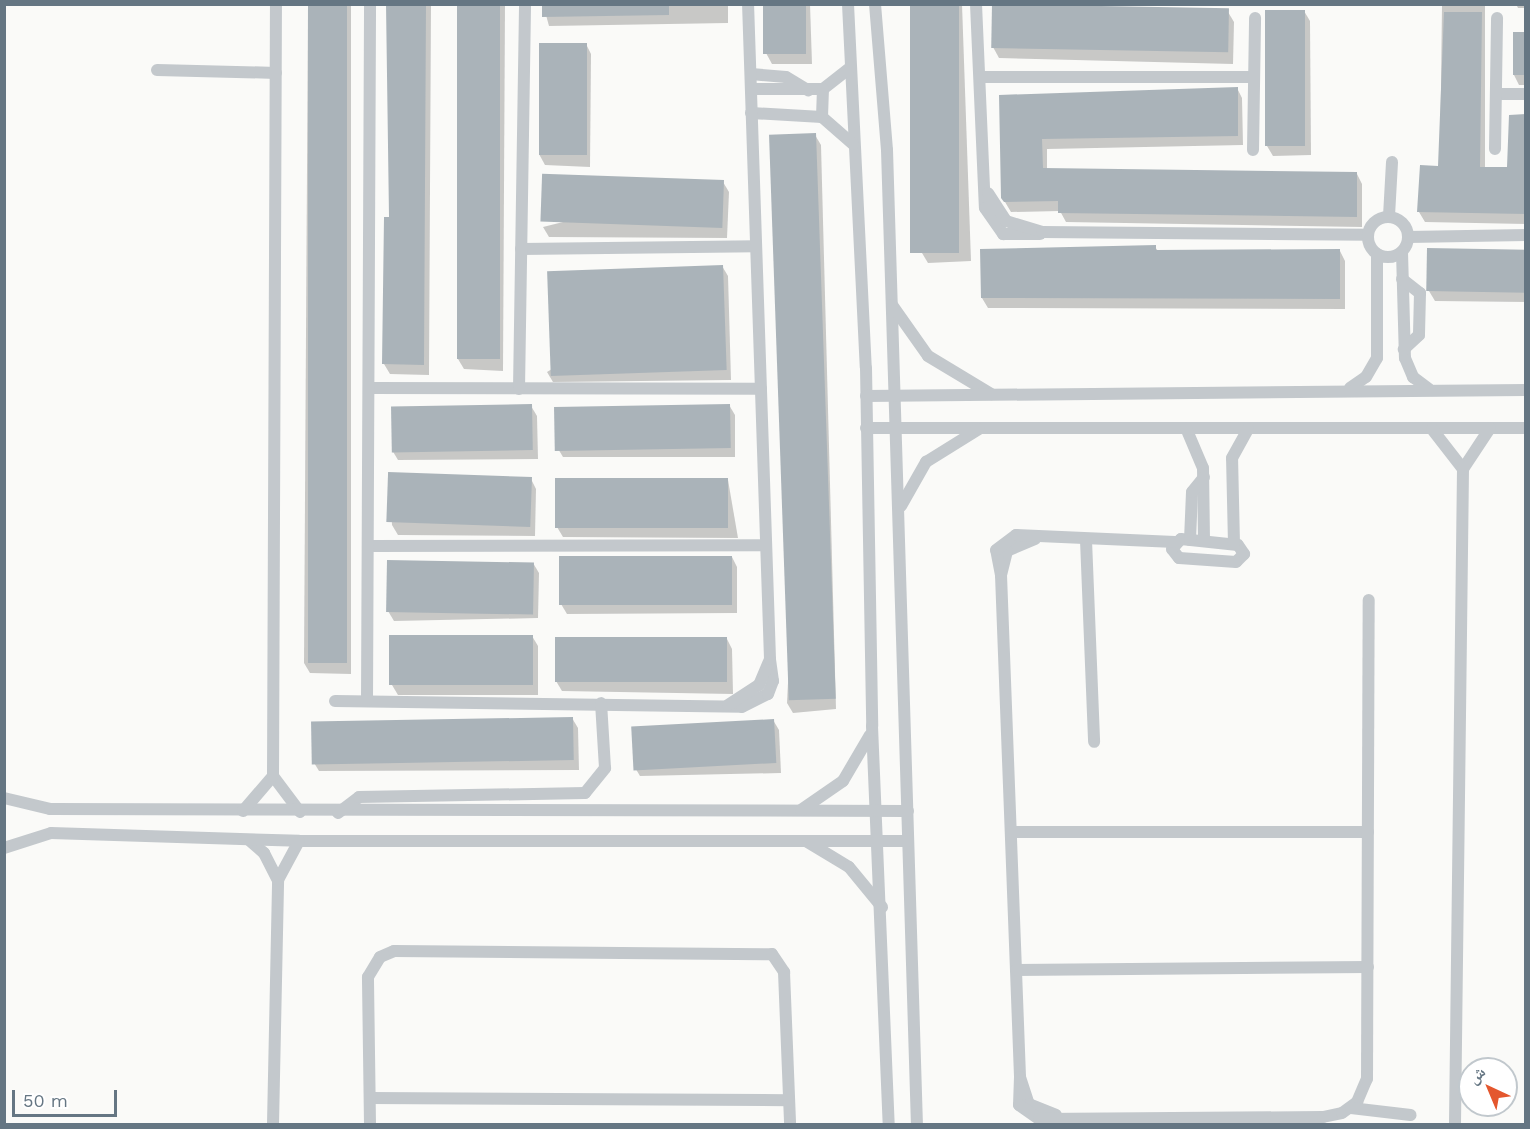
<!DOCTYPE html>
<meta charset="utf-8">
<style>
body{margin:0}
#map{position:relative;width:1530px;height:1129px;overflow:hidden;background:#fafaf8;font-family:"Work Sans","Noto Naskh Arabic",sans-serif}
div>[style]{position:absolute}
.shadow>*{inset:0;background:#0003}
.building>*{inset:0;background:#aab3b9;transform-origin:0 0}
.minor>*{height:12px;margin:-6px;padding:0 6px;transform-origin:6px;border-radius:6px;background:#c3c8cc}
.minor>.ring{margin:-6px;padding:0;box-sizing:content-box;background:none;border:12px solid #c3c8cc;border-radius:50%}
span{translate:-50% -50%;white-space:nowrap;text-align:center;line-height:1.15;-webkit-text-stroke:6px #fff;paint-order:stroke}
.frame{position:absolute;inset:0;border:6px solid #657683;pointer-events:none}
.north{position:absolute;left:1458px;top:1057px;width:60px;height:60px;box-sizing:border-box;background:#fff;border:2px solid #c1c8cd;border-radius:50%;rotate:316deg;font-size:16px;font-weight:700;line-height:24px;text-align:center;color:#657683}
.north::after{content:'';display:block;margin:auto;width:21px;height:27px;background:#e4572e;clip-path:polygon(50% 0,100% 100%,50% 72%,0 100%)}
.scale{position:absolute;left:12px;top:1090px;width:105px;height:27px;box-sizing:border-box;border:3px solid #657683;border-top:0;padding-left:8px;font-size:18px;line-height:21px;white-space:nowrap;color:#657683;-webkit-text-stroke:4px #fff;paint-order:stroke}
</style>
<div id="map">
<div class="shadow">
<i style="clip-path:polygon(308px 4px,351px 4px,351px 674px,310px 673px,304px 663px)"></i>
<i style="clip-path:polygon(387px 4px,431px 4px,429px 375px,390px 374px,384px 364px,390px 218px)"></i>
<i style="clip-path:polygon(459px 4px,505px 4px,503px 371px,464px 369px,458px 359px)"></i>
<i style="clip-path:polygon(543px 4px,728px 4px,728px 23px,549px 26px)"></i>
<i style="clip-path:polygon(765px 4px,810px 4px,812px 64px,772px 64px,766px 53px)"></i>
<i style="clip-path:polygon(913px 4px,962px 4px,971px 261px,928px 263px,922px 253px)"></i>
<i style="clip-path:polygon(994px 4px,1228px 12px,1234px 22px,1233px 64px,999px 58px,993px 47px)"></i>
<i style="clip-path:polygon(1442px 4px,1485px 4px,1485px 168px,1509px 169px,1526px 116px,1526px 224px,1425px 222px,1419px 212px,1440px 167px)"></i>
<i style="clip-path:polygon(1516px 4px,1526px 4px,1526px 8px,1518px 8px)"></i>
<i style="clip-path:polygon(1304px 11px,1310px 21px,1311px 155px,1273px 156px,1267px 146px)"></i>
<i style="clip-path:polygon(1526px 33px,1526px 85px,1519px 85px,1514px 75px)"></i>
<i style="clip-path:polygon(586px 44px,591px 54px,590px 167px,545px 165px,539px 154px)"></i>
<i style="clip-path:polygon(1237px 88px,1242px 98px,1243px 145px,1047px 149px,1047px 169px,1357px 174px,1362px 184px,1362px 227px,1066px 222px,1060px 211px,1011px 212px,1005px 202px,1001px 96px)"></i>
<i style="clip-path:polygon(815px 135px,821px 145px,836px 709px,793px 713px,787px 703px)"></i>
<i style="clip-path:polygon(723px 182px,729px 192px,727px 238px,549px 237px,543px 227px)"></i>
<i style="clip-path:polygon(1155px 247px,1158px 251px,1340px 251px,1345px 261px,1345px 309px,988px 308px,982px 298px,981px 250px)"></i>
<i style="clip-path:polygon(1526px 252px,1526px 302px,1435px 301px,1429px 291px)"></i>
<i style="clip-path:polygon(722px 266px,728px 276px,731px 380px,553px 382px,547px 372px)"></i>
<i style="clip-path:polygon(729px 405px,735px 415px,735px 457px,563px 457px,557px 447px)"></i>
<i style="clip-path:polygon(531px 406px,537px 416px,538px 459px,398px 460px,392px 450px)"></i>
<i style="clip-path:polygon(390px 479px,531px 479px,536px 489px,535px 536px,398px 535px,392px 525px)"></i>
<i style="clip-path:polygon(728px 480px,738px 538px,563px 537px,557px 527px)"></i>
<i style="clip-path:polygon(732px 557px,737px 567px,737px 613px,567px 614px,561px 604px)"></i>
<i style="clip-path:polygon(533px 563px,539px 573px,538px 618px,394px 621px,388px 611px)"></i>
<i style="clip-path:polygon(532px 636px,538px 646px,538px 695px,398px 695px,392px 685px)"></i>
<i style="clip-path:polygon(727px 639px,732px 649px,733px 694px,562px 691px,556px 681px)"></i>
<i style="clip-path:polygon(572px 718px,578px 728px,579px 770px,319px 771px,313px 761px)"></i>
<i style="clip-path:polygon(773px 720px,779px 730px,781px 773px,640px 776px,634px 766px)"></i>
</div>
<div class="building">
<i style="left:308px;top:4px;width:39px;height:659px"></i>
<i style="clip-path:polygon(386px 4px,426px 4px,424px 365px,382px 364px,384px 217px,389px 217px)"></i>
<i style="left:457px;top:4px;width:43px;height:355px"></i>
<i style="clip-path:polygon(542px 4px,669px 4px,669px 15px,542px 17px)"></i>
<i style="left:763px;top:4px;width:43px;height:50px"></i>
<i style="left:910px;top:4px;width:49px;height:249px"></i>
<i style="left:992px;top:4px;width:237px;height:44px;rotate:1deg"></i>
<i style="left:1265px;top:10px;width:40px;height:136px"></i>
<i style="clip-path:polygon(1444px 12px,1482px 12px,1480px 167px,1507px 167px,1509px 115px,1526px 114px,1526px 214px,1417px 212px,1420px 165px,1438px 166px)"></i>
<i style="left:1513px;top:32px;width:13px;height:43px"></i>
<i style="left:539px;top:43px;width:48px;height:112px"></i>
<i style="clip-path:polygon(1238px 87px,1238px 136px,1042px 139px,1043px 168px,1357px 172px,1357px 217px,1058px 213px,1058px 201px,1004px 202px,1001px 198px,999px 95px)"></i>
<i style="left:816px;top:133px;width:566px;height:47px;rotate:88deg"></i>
<i style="left:724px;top:180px;width:48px;height:182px;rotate:92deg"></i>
<i style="clip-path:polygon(1156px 245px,1156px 250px,1340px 249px,1340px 299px,981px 298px,980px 249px)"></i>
<i style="left:1427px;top:248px;width:99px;height:43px;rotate:1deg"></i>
<i style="left:723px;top:265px;width:105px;height:176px;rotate:88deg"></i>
<i style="left:532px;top:404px;width:46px;height:141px;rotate:89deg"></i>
<i style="left:730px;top:404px;width:44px;height:176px;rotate:89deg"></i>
<i style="left:532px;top:477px;width:50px;height:144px;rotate:92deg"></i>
<i style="left:555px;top:478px;width:173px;height:50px"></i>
<i style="left:559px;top:556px;width:173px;height:49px"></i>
<i style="left:387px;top:560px;width:147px;height:52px;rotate:1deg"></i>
<i style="left:533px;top:635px;width:50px;height:144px;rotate:90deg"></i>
<i style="left:555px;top:637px;width:172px;height:45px"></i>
<i style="left:573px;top:717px;width:43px;height:262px;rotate:89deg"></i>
<i style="left:774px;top:719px;width:44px;height:143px;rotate:87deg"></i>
</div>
<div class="minor">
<i style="left:848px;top:4px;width:364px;rotate:87.2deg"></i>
<i style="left:866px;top:368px;width:358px;rotate:89deg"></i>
<i style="left:872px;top:726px;width:398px;rotate:87.6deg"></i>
<i style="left:875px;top:4px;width:146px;rotate:85.3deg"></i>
<i style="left:887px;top:150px;width:974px;rotate:88.24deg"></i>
<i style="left:976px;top:4px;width:204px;rotate:87.5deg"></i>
<i style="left:985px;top:208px;width:32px;rotate:55deg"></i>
<i style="left:1003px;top:234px;width:37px"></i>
<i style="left:157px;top:70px;width:119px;rotate:1.4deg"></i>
<i style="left:751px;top:74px;width:35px;rotate:5deg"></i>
<i style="left:786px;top:77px;width:26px;rotate:31deg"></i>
<i style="left:980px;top:77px;width:274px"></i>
<i style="left:751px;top:89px;width:72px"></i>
<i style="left:823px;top:89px;width:34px;rotate:-38deg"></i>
<i style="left:1496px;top:94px;width:30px"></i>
<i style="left:751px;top:113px;width:71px;rotate:3.2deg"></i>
<i style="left:822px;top:117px;width:41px;rotate:41.1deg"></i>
<i style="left:822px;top:117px;width:28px;rotate:-88deg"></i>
<i style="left:1495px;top:149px;width:131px;rotate:-89.1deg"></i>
<i style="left:1253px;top:150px;width:132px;rotate:-89.1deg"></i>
<i style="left:988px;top:193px;width:33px;rotate:57deg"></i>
<i style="left:1006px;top:221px;width:38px;rotate:17deg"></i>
<i style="left:1042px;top:232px;width:326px;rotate:0.5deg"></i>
<i style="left:1389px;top:216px;width:54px;rotate:-86.8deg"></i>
<i class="ring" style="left:1368px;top:217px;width:28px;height:28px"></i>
<i style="left:1408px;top:237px;width:118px;rotate:-1deg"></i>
<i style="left:521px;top:249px;width:235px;rotate:-0.7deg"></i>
<i style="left:1402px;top:252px;width:106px;rotate:88.4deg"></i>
<i style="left:1405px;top:358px;width:21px;rotate:67deg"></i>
<i style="left:1413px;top:377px;width:20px;rotate:37deg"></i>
<i style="left:1402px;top:279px;width:23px;rotate:38deg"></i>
<i style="left:1420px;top:293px;width:42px;rotate:91.4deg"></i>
<i style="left:1419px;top:335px;width:21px;rotate:137deg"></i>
<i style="left:892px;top:305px;width:62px;rotate:54.8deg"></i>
<i style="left:928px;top:356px;width:74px;rotate:31.1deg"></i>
<i style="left:369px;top:388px;width:392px;rotate:0.1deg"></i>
<i style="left:1350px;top:388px;width:19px;rotate:-35deg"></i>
<i style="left:1366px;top:377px;width:22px;rotate:-60deg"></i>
<i style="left:1377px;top:358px;width:104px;rotate:-90deg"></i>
<i style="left:519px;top:389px;width:385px;rotate:-89.1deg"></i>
<i style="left:866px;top:396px;width:660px;rotate:-0.52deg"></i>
<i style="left:866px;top:428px;width:660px"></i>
<i style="left:1186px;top:428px;width:43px;rotate:67deg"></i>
<i style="left:1203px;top:468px;width:73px;rotate:89.2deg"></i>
<i style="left:1432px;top:429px;width:51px;rotate:52.2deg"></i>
<i style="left:901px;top:506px;width:51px;rotate:-60.4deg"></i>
<i style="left:926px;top:462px;width:62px;rotate:-31.9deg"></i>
<i style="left:1035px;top:539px;width:30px;rotate:157deg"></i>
<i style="left:1007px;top:551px;width:25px;rotate:104deg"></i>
<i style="left:1001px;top:575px;width:502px;rotate:87.83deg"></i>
<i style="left:1020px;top:1077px;width:28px;rotate:72deg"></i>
<i style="left:1029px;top:1104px;width:29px;rotate:22deg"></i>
<i style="left:1181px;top:539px;width:57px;rotate:6deg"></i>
<i style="left:1238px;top:545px;width:11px;rotate:56deg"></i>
<i style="left:1244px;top:554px;width:11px;rotate:135deg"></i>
<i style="left:1236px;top:562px;width:57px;rotate:-176deg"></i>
<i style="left:1179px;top:558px;width:11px;rotate:-128deg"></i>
<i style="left:1172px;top:549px;width:13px;rotate:-48deg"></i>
<i style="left:1086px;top:540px;width:202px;rotate:87.7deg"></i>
<i style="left:1190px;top:540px;width:48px;rotate:-87.6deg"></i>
<i style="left:1192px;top:492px;width:19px;rotate:-51deg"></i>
<i style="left:1234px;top:544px;width:86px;rotate:-91.3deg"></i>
<i style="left:1232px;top:458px;width:33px;rotate:-61deg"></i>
<i style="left:369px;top:546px;width:397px;rotate:-0.1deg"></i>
<i style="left:1001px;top:575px;width:25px;rotate:-101deg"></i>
<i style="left:996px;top:550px;width:25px;rotate:-37deg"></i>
<i style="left:1016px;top:535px;width:159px;rotate:2.5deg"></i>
<i style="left:335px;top:701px;width:407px;rotate:0.8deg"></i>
<i style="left:742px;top:707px;width:29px;rotate:-27deg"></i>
<i style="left:768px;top:694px;width:14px;rotate:-69deg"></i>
<i style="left:773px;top:681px;width:21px;rotate:-98deg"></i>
<i style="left:367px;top:701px;width:697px;rotate:-89.75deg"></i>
<i style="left:728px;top:705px;width:37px;rotate:-33deg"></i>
<i style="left:759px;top:685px;width:28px;rotate:-67deg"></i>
<i style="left:770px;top:659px;width:655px;rotate:-91.92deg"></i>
<i style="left:273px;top:776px;width:45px;rotate:53.1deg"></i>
<i style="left:4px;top:798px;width:47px;rotate:13.4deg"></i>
<i style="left:50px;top:809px;width:858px;rotate:0.13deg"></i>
<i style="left:801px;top:810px;width:51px;rotate:-34.6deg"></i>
<i style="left:843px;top:781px;width:53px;rotate:-59.6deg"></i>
<i style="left:243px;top:811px;width:46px;rotate:-49.4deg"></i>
<i style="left:273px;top:776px;width:772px;rotate:-89.78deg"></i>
<i style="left:338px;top:813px;width:26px;rotate:-37deg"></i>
<i style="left:359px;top:797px;width:226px;rotate:-1deg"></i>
<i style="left:585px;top:793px;width:32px;rotate:-51deg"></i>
<i style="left:605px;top:768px;width:65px;rotate:-93.5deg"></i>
<i style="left:1011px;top:832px;width:357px"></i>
<i style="left:249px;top:840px;width:20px;rotate:41deg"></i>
<i style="left:264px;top:853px;width:30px;rotate:63deg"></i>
<i style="left:806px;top:841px;width:50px;rotate:31.2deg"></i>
<i style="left:849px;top:867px;width:52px;rotate:50.5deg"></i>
<i style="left:4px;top:848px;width:49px;rotate:-17.7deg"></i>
<i style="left:51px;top:833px;width:248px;rotate:1.8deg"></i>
<i style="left:299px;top:841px;width:609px"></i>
<i style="left:1016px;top:970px;width:352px;rotate:-0.5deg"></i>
<i style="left:1020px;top:1077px;width:28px;rotate:92deg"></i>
<i style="left:1019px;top:1105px;width:24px;rotate:35deg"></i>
<i style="left:1039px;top:1119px;width:284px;rotate:-0.4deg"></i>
<i style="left:1323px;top:1117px;width:19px;rotate:-12deg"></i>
<i style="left:1342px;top:1113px;width:19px;rotate:-36deg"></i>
<i style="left:1357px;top:1102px;width:25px;rotate:-67deg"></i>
<i style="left:1367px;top:1079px;width:479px;rotate:-89.8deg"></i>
<i style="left:370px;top:1098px;width:419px;rotate:0.3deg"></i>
<i style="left:1351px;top:1108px;width:60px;rotate:6.7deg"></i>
<i style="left:273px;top:1124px;width:244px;rotate:-88.8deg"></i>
<i style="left:278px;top:880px;width:44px;rotate:-61.7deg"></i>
<i style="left:370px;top:1124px;width:147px;rotate:-90.8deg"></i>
<i style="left:368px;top:977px;width:23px;rotate:-59deg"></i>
<i style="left:380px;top:957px;width:15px;rotate:-23deg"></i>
<i style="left:394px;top:951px;width:378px;rotate:0.5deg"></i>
<i style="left:772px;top:954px;width:22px;rotate:56deg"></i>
<i style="left:784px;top:972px;width:152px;rotate:87.7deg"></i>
<i style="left:1455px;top:1124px;width:655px;rotate:-89.3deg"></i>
<i style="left:1463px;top:469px;width:49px;rotate:-56.6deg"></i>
</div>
<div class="frame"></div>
<div class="north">ش</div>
<div class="scale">50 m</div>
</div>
